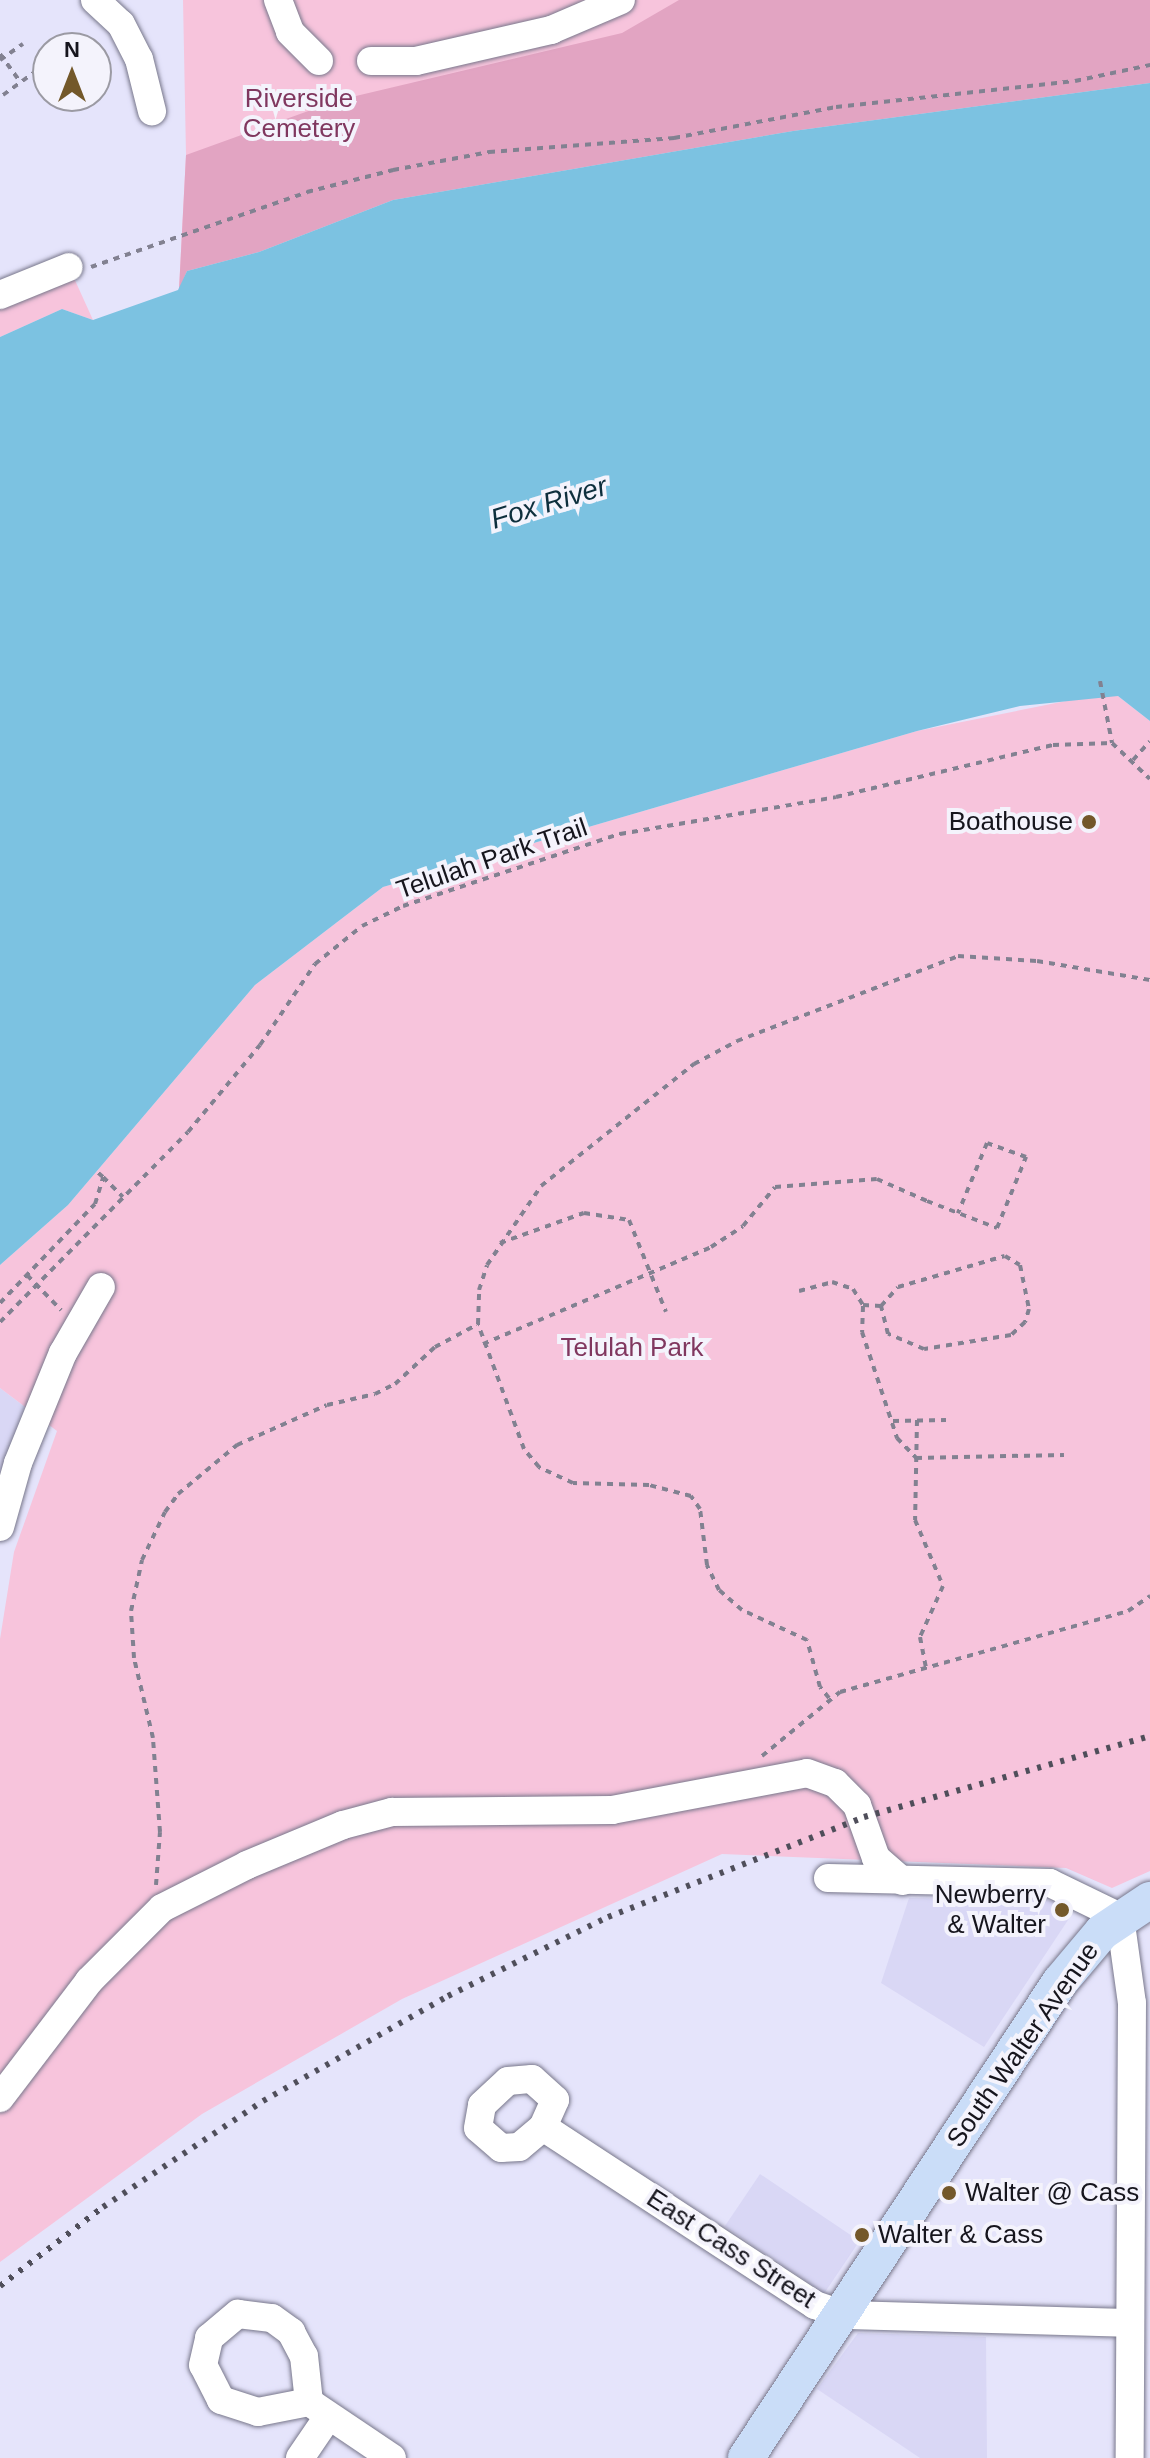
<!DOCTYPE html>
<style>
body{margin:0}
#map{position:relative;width:1150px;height:2458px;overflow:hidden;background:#e5e4fb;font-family:Arial,sans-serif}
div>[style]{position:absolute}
.built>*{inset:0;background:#d9d7f5;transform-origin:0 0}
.green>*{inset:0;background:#f7c4dc}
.forest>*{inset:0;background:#e2a4c2}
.water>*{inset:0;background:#7cc2e1}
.path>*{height:4px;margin-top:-2px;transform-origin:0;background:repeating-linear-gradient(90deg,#828191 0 6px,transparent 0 12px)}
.roads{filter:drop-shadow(0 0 2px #78778b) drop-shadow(0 0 2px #78778b)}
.minor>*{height:28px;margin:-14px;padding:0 14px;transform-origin:14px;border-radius:14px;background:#fff}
.major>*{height:36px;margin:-18px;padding:0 18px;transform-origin:18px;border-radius:18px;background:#caddf8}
.rail>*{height:6px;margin-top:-3px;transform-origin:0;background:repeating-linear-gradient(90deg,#4f4e5a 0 4px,transparent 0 12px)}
.dots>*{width:22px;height:22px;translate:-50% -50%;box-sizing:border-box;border:4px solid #f4f3fc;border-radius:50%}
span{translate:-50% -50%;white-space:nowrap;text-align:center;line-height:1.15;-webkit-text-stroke:8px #f4f3fc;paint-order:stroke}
.park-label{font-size:26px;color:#80375f}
.poi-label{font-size:26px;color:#16151d}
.right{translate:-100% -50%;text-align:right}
.left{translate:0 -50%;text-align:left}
.street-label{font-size:26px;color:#16151d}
.water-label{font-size:28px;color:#0e2f3d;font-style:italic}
.north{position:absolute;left:32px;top:32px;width:80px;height:80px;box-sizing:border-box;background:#f4f3fc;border:2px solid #9b9aa3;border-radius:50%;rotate:0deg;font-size:22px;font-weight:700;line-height:32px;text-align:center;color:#16151d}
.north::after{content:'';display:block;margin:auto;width:28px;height:36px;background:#73582a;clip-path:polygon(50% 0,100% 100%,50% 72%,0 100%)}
</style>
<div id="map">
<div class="built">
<i style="clip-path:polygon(0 1388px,25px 1407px,0 1483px)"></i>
<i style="clip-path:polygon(909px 1898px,1046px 1900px,1058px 1903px,1070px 1917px,984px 2047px,881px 1983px)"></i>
<i style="left:760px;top:2174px;width:120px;height:63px;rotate:34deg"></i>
<i style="clip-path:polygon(858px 2333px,986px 2337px,987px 2458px,920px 2458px,817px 2389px)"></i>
</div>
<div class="green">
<i style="clip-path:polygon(183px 0,1150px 0,1150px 83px,793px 131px,393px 200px,259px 252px,187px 271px,179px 290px,186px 155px)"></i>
<i style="clip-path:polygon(69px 267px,93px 320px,62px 309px,0 337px,0 280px)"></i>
<i style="clip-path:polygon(1096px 695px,1118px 696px,1150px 721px,1150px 1871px,1112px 1888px,1066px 1868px,722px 1854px,402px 1999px,202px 2114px,0 2262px,0 1639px,14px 1552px,57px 1431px,0 1388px,0 1265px,68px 1205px,255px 985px,383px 887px,917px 731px)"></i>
</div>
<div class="forest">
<i style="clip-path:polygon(679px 0,1150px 0,1150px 83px,793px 131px,393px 200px,259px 252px,187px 271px,179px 290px,186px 155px,339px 100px,622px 33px)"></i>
</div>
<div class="water">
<i style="clip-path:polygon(1150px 83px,1150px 721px,1118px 696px,1020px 706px,917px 731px,383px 887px,255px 985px,68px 1205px,0 1265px,0 337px,62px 309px,93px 320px,178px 290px,187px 271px,259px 252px,393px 200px,793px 131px)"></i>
</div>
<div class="path">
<i style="left:0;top:54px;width:34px;rotate:54deg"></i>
<i style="left:0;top:60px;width:28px;rotate:-35deg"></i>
<i style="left:35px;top:72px;width:23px;rotate:56deg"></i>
<i style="left:3px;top:95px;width:39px;rotate:-36deg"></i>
<i style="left:35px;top:72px;width:8px;rotate:-76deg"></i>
<i style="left:51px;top:96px;width:10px;rotate:53deg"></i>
<i style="left:57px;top:104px;width:6px;rotate:-39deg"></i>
<i style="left:91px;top:267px;width:229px;rotate:-19.1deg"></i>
<i style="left:307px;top:192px;width:89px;rotate:-14.3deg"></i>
<i style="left:393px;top:170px;width:98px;rotate:-10.6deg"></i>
<i style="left:489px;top:152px;width:186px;rotate:-4.3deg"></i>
<i style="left:674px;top:138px;width:165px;rotate:-10.8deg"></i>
<i style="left:836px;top:107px;width:240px;rotate:-6.2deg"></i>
<i style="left:1075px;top:81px;width:77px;rotate:-12deg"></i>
<i style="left:1100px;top:681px;width:63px;rotate:79deg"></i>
<i style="left:1133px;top:760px;width:25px;rotate:-48deg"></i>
<i style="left:103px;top:1177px;width:28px;rotate:45deg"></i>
<i style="left:500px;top:1243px;width:89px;rotate:-19.7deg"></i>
<i style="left:584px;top:1213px;width:46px;rotate:8.8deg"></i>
<i style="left:629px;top:1220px;width:99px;rotate:68.1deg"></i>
<i style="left:27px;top:1275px;width:49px;rotate:45.8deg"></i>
<i style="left:799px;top:1291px;width:34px;rotate:-15deg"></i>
<i style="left:832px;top:1282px;width:22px;rotate:18deg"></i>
<i style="left:853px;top:1289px;width:19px;rotate:58deg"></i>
<i style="left:863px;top:1305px;width:18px;rotate:3deg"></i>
<i style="left:881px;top:1306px;width:25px;rotate:-48deg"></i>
<i style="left:898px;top:1287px;width:111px;rotate:-16.2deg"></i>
<i style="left:1005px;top:1256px;width:17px;rotate:31deg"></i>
<i style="left:1020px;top:1265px;width:45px;rotate:78.4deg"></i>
<i style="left:1029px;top:1309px;width:14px;rotate:107deg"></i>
<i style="left:1025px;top:1322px;width:19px;rotate:137deg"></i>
<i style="left:1011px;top:1335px;width:88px;rotate:170.9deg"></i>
<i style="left:924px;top:1349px;width:39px;rotate:-157deg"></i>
<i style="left:888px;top:1334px;width:29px;rotate:-104deg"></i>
<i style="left:0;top:1303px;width:137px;rotate:-46.2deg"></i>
<i style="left:95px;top:1204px;width:28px;rotate:-73deg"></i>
<i style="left:103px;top:1177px;width:11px;rotate:-139deg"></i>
<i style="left:863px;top:1306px;width:26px;rotate:92deg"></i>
<i style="left:862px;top:1332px;width:112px;rotate:71.7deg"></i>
<i style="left:897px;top:1438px;width:28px;rotate:46deg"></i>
<i style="left:916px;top:1458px;width:148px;rotate:-1.2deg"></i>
<i style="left:0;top:1322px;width:267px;rotate:-45.3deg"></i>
<i style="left:188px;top:1132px;width:113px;rotate:-50.4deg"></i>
<i style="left:260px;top:1045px;width:98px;rotate:-55.8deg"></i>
<i style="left:315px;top:964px;width:60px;rotate:-39deg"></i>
<i style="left:362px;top:926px;width:46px;rotate:-26deg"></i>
<i style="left:403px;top:906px;width:229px;rotate:-18.4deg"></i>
<i style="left:620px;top:834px;width:219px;rotate:-9.7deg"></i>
<i style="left:836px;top:797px;width:223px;rotate:-13.5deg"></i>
<i style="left:1053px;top:745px;width:59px;rotate:-1.9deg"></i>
<i style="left:1112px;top:743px;width:52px;rotate:43.5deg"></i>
<i style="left:483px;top:1344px;width:248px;rotate:-23deg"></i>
<i style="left:711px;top:1247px;width:38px;rotate:-33deg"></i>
<i style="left:743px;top:1226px;width:50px;rotate:-50.6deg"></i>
<i style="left:775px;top:1187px;width:102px;rotate:-4.5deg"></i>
<i style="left:877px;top:1179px;width:55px;rotate:23.7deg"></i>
<i style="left:927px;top:1201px;width:75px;rotate:21.1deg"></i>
<i style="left:997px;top:1228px;width:77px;rotate:-67.8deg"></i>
<i style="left:1026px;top:1157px;width:41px;rotate:-160.3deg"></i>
<i style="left:987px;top:1143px;width:76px;rotate:112.5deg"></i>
<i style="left:917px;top:1420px;width:100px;rotate:91.1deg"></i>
<i style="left:915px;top:1520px;width:72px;rotate:67deg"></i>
<i style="left:943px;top:1586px;width:56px;rotate:114.3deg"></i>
<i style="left:920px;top:1637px;width:32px;rotate:79deg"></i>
<i style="left:893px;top:1421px;width:53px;rotate:-1.1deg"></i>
<i style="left:829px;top:1698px;width:14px;rotate:-129deg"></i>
<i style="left:820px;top:1687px;width:49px;rotate:-105.5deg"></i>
<i style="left:807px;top:1640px;width:72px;rotate:-155.2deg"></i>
<i style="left:742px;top:1610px;width:30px;rotate:-139deg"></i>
<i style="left:719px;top:1590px;width:28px;rotate:-116deg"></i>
<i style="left:707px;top:1565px;width:56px;rotate:-97.1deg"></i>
<i style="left:700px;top:1509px;width:16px;rotate:-125deg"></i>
<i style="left:691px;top:1496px;width:43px;rotate:-165.3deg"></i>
<i style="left:649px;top:1485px;width:76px;rotate:-178.5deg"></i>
<i style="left:573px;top:1483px;width:38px;rotate:-155deg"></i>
<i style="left:539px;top:1467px;width:23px;rotate:-130deg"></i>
<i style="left:524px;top:1449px;width:133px;rotate:-110.2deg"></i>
<i style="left:478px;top:1324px;width:34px;rotate:-88deg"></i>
<i style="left:479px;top:1290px;width:26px;rotate:-72deg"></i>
<i style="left:487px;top:1265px;width:96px;rotate:-55.6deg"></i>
<i style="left:541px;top:1186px;width:196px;rotate:-38.6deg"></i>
<i style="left:694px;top:1064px;width:49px;rotate:-28.1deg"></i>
<i style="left:737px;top:1041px;width:237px;rotate:-21deg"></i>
<i style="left:958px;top:956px;width:79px;rotate:3.6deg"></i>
<i style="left:1037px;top:961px;width:115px;rotate:9.5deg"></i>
<i style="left:762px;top:1756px;width:101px;rotate:-39.4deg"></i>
<i style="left:840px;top:1692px;width:299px;rotate:-15.7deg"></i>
<i style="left:1128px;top:1611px;width:27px;rotate:-34deg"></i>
<i style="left:156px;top:1885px;width:53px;rotate:-85.7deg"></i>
<i style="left:160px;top:1832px;width:94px;rotate:-94.3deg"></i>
<i style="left:153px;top:1738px;width:82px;rotate:-103.4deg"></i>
<i style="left:134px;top:1658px;width:47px;rotate:-93.7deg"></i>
<i style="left:131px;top:1611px;width:52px;rotate:-77.8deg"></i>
<i style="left:142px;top:1560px;width:53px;rotate:-64.4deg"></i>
<i style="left:165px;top:1512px;width:22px;rotate:-54deg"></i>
<i style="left:178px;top:1494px;width:77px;rotate:-39.7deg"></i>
<i style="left:237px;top:1445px;width:98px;rotate:-24deg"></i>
<i style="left:327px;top:1405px;width:49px;rotate:-12.9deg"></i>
<i style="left:375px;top:1394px;width:22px;rotate:-27deg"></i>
<i style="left:395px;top:1384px;width:54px;rotate:-42.8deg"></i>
<i style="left:435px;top:1347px;width:49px;rotate:-28.1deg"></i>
</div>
<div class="roads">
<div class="minor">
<i style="left:95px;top:0;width:35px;rotate:43deg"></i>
<i style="left:121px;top:24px;width:39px;rotate:63deg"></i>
<i style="left:139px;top:59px;width:54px;rotate:76deg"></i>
<i style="left:278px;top:0;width:34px;rotate:69deg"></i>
<i style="left:290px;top:32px;width:41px;rotate:45deg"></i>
<i style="left:371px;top:61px;width:45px"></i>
<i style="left:416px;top:61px;width:139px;rotate:-12.9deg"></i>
<i style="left:551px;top:30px;width:76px;rotate:-23.2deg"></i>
<i style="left:0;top:295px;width:74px;rotate:-22.1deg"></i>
<i style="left:0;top:1527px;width:66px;rotate:-74.3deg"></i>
<i style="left:18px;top:1463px;width:119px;rotate:-67.8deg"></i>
<i style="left:63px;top:1353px;width:76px;rotate:-60.1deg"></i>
<i style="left:828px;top:1878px;width:222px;rotate:1.3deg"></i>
<i style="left:1050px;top:1883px;width:78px;rotate:25.9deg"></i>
<i style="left:1120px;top:1917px;width:87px;rotate:82.1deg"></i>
<i style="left:1132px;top:2003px;width:455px;rotate:90.3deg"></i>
<i style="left:532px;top:2079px;width:31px;rotate:42deg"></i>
<i style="left:555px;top:2100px;width:30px;rotate:114deg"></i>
<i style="left:543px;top:2127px;width:31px;rotate:140deg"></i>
<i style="left:519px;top:2147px;width:18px;rotate:177deg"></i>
<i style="left:501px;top:2148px;width:30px;rotate:-139deg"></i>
<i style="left:478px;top:2128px;width:23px;rotate:-80deg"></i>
<i style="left:482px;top:2105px;width:35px;rotate:-43deg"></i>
<i style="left:508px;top:2081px;width:24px;rotate:-5deg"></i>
<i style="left:0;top:2098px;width:147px;rotate:-52.7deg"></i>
<i style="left:89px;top:1981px;width:103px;rotate:-45deg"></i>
<i style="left:162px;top:1908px;width:95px;rotate:-26.8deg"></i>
<i style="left:247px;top:1865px;width:104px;rotate:-22.6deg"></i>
<i style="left:343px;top:1825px;width:51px;rotate:-14.9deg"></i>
<i style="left:392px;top:1812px;width:220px;rotate:-0.5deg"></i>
<i style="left:612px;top:1810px;width:198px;rotate:-10.7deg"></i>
<i style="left:807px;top:1773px;width:30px;rotate:20deg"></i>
<i style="left:835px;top:1783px;width:31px;rotate:45deg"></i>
<i style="left:857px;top:1805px;width:56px;rotate:70.3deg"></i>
<i style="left:876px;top:1858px;width:35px;rotate:41deg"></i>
<i style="left:543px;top:2127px;width:325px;rotate:33.2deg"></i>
<i style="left:815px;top:2305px;width:31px;rotate:19deg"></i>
<i style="left:844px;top:2315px;width:286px;rotate:1.6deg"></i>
<i style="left:309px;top:2402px;width:52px;rotate:168.9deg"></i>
<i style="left:258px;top:2412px;width:39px;rotate:-162deg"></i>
<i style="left:221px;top:2400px;width:39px;rotate:-117deg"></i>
<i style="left:203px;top:2365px;width:28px;rotate:-77deg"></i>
<i style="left:209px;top:2338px;width:38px;rotate:-40deg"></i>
<i style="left:238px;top:2314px;width:34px;rotate:7deg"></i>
<i style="left:272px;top:2318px;width:24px;rotate:36deg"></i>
<i style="left:291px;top:2332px;width:27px;rotate:62deg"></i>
<i style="left:304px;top:2356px;width:46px;rotate:83.8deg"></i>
<i style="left:309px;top:2402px;width:100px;rotate:34deg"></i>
<i style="left:300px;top:2458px;width:50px;rotate:-55.7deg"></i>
</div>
<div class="major">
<i style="left:746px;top:2458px;width:570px;rotate:-56.59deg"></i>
<i style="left:1060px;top:1982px;width:65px;rotate:-50deg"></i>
<i style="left:1102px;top:1932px;width:58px;rotate:-33.7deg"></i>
</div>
</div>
<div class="rail">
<i style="left:0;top:2286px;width:130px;rotate:-37.5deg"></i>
<i style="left:103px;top:2207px;width:192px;rotate:-33.5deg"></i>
<i style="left:263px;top:2101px;width:213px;rotate:-29.6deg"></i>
<i style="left:448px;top:1996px;width:178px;rotate:-26.3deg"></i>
<i style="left:608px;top:1917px;width:275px;rotate:-21.3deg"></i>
<i style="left:864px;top:1817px;width:297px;rotate:-15.8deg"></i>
</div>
<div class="dots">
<i style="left:1089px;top:822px;background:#73582a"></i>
<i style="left:1062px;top:1910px;background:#73582a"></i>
<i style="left:949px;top:2193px;background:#73582a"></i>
<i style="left:862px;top:2235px;background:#73582a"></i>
</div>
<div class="park-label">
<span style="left:299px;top:114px">Riverside<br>Cemetery</span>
<span style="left:632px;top:1348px">Telulah Park</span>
</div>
<div class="poi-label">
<span class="right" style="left:1073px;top:822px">Boathouse</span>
<span class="right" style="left:1046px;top:1910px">Newberry<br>&amp; Walter</span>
<span class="left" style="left:965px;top:2193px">Walter @ Cass</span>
<span class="left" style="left:878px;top:2235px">Walter &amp; Cass</span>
</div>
<div class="street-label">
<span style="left:492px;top:859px;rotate:-19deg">Telulah Park Trail</span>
<span style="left:1023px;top:2045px;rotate:-55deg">South Walter Avenue</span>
<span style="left:731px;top:2249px;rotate:33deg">East Cass Street</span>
</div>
<div class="water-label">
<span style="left:549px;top:503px;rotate:-17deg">Fox River</span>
</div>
<div class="north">N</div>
</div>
